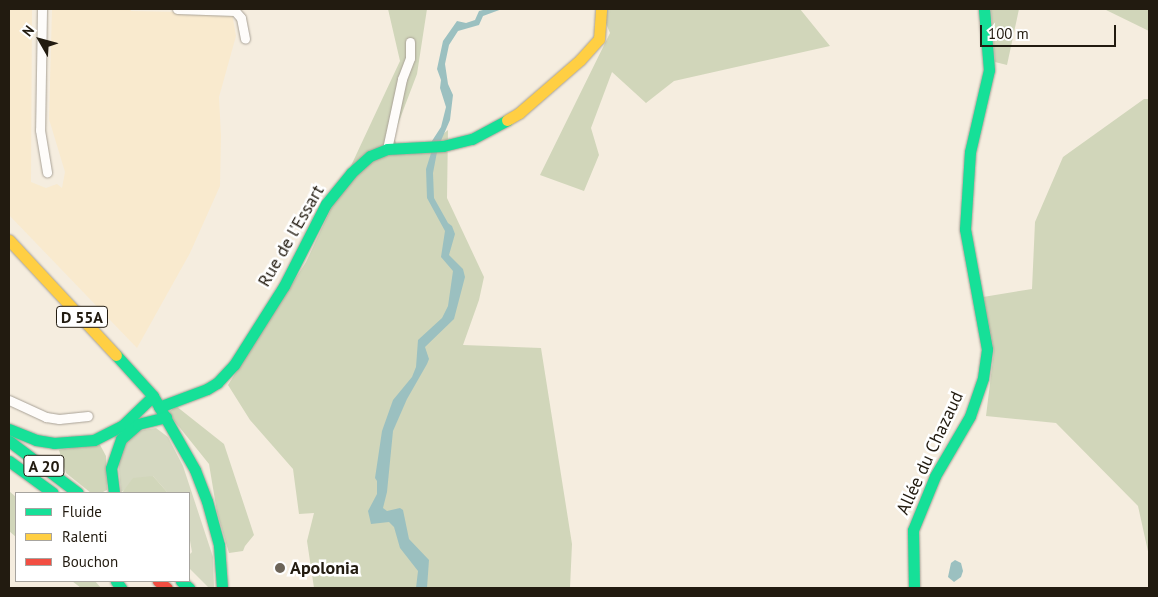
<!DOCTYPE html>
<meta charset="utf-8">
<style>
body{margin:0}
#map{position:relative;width:1158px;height:597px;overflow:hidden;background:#f5eddf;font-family:"PT Sans",sans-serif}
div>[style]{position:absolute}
.built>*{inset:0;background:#f9eace}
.green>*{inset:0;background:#d5d8c1}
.forest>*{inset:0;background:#d1d6ba}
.water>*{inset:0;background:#9bc0c0}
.roads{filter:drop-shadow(0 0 1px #a8a196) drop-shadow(0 0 1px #a8a196)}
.street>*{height:9px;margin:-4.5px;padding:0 4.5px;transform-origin:4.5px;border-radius:4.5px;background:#fefcfa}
.fast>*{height:11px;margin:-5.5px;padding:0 5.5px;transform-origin:5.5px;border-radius:5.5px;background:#16e098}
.slow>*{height:11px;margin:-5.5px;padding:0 5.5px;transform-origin:5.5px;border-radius:5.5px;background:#ffcf43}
.jam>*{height:11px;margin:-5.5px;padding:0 5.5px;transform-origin:5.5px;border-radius:5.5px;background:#f24e42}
.dots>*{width:14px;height:14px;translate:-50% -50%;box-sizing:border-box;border:2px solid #fff;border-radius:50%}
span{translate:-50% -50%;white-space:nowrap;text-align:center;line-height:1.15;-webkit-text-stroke:5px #fff;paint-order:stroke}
.shield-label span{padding:1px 4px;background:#fff;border:1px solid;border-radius:4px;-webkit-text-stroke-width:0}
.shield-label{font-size:16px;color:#221b10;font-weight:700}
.street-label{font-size:18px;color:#221b10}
.poi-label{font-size:18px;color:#221b10;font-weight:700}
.left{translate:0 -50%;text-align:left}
.frame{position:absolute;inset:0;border:10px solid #221b10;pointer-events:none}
.legend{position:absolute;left:15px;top:492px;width:175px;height:90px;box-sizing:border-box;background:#fff;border:1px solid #a7a49f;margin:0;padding:6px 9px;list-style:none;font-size:15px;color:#221b10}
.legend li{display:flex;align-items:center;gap:10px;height:25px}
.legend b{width:25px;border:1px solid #a7a49f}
.north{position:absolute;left:15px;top:15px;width:50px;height:50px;-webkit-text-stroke:4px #fff;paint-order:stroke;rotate:308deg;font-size:14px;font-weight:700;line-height:20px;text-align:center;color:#221b10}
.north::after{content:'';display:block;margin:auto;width:18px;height:22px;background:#221b10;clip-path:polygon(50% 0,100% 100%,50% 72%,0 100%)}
.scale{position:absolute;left:980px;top:25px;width:136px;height:22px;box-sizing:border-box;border:2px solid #221b10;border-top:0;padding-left:6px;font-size:15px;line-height:18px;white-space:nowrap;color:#221b10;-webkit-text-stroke:4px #fff;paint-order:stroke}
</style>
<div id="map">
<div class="built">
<i style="clip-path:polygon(9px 9px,32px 9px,31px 182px,46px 188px,57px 184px,62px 188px,65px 172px,49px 119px,52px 9px,131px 9px,131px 11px,232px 13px,236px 36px,219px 97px,221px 136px,220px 186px,190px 253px,137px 348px,9px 215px)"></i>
</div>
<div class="green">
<i style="clip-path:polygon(156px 428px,168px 437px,183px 466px,213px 557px,214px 588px,209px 588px,189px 568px,189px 555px,192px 552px,189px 535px,189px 493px,168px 493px,153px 476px,121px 492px,118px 457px,132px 432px)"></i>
</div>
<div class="forest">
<i style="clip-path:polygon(388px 9px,427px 9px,417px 74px,393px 137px,402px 153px,421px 152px,448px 130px,447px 198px,484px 277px,479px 300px,463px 345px,541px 348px,572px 544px,570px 588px,314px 588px,307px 541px,314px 513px,299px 514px,293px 469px,250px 420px,228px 385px,306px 262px,400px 61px)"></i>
<i style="clip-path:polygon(600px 9px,800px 9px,830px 46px,674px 81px,646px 103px,612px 72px,591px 128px,599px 155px,584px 191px,540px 175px,610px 33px)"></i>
<i style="clip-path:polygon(991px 9px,1019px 9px,1007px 65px,995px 62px)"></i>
<i style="clip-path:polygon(1104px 9px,1149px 9px,1149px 31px)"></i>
<i style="clip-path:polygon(1144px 99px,1149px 99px,1149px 556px,1138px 506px,1056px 423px,986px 416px,994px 351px,983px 297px,1032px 289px,1035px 222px,1063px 157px)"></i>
<i style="clip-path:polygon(176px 406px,224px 444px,254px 535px,245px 546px,243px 551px,229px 553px,217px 512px,209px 464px,168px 413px)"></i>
<i style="clip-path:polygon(99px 443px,106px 456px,107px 490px,101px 493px,91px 493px,66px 473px,59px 450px)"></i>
<i style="clip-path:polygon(153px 476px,168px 493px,122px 493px,133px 478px)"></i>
<i style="clip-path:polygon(9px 491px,16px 497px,16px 537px,9px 531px)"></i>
<i style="clip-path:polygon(72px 581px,95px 581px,101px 588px,81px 588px)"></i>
</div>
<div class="water">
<i style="clip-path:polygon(487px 9px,502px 9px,483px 16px,479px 25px,458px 31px,449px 45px,445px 64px,448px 84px,453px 95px,450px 120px,440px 143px,430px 144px,441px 127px,446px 107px,440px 88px,441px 80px,437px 69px,443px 41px,457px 21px,466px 23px,475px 20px,479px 11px)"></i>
<i style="clip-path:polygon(432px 150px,437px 152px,433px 173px,434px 198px,448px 223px,452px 226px,455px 234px,449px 255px,463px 269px,465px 277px,454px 319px,425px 347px,429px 359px,427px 364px,407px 399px,393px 431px,387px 492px,383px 508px,387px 511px,400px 508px,403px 510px,409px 539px,429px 560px,427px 588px,416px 588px,418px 571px,400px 548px,394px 527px,389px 522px,371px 524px,368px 511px,377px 494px,377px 481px,375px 478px,382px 431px,393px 400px,412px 377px,416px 367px,418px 340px,442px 318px,448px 306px,453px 271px,441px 257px,445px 231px,427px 198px,426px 169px)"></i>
<i style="clip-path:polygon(955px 560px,961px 563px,963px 571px,961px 577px,954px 582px,948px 577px,951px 563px)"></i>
</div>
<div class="roads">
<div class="street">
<i style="left:42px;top:9px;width:121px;rotate:90.9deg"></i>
<i style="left:40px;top:130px;width:43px;rotate:80.5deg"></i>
<i style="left:177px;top:9px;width:58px;rotate:2deg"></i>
<i style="left:235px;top:11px;width:9px;rotate:49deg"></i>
<i style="left:241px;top:18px;width:21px;rotate:79deg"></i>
<i style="left:387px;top:149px;width:72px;rotate:-77.9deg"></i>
<i style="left:402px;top:79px;width:22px;rotate:-69deg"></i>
<i style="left:410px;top:58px;width:16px;rotate:-90deg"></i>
<i style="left:9px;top:400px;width:41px;rotate:24.7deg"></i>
<i style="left:46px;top:417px;width:13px;rotate:9deg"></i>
<i style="left:59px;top:419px;width:29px;rotate:-6deg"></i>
</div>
<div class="fast">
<i style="left:116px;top:355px;width:55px;rotate:47.9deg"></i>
<i style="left:153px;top:396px;width:85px;rotate:60.4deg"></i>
<i style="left:195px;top:470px;width:33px;rotate:69deg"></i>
<i style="left:207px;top:501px;width:46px;rotate:74.7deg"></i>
<i style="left:219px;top:545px;width:43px;rotate:86deg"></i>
<i style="left:159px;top:407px;width:51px;rotate:-20.6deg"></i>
<i style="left:207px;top:389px;width:12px;rotate:-31deg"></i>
<i style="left:217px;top:383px;width:25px;rotate:-47deg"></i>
<i style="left:234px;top:365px;width:93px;rotate:-57.7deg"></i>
<i style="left:284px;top:286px;width:92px;rotate:-62.9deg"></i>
<i style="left:326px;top:204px;width:40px;rotate:-51deg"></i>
<i style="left:351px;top:173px;width:25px;rotate:-42deg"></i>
<i style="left:370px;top:156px;width:18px;rotate:-22deg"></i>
<i style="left:387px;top:149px;width:56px;rotate:-3.1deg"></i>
<i style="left:443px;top:146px;width:30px;rotate:-14deg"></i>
<i style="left:472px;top:139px;width:40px;rotate:-28deg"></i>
<i style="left:9px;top:429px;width:29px;rotate:22deg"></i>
<i style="left:36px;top:440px;width:18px;rotate:9deg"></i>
<i style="left:54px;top:443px;width:40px;rotate:-4.3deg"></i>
<i style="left:94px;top:440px;width:31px;rotate:-27deg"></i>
<i style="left:122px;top:426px;width:43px;rotate:-44.1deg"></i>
<i style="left:9px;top:441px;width:86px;rotate:37deg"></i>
<i style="left:9px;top:461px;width:54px;rotate:36deg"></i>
<i style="left:114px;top:493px;width:25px;rotate:-97deg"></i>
<i style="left:111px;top:468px;width:31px;rotate:-71deg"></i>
<i style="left:121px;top:439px;width:23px;rotate:-41deg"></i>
<i style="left:138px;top:424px;width:29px;rotate:-14deg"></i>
<i style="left:116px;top:581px;width:9px;rotate:54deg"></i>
<i style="left:181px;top:581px;width:11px;rotate:41deg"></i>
<i style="left:914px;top:588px;width:58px;rotate:-91deg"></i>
<i style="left:913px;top:530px;width:58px;rotate:-67.8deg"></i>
<i style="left:935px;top:476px;width:69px;rotate:-59.7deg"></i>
<i style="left:970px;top:416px;width:40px;rotate:-71.1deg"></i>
<i style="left:983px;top:378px;width:29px;rotate:-82deg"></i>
<i style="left:987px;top:349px;width:122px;rotate:-100.4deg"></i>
<i style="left:965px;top:229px;width:77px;rotate:-86.3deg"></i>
<i style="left:970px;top:152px;width:84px;rotate:-77deg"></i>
<i style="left:989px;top:70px;width:61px;rotate:-94.7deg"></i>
</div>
<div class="slow">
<i style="left:507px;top:120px;width:14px;rotate:-30deg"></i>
<i style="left:519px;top:113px;width:81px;rotate:-41deg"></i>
<i style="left:580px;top:60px;width:28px;rotate:-48deg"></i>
<i style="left:599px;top:39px;width:30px;rotate:-86deg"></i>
<i style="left:9px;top:240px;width:157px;rotate:47.1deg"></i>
</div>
<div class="jam">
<i style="left:158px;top:581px;width:11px;rotate:38deg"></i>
</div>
</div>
<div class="dots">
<i style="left:280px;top:568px;background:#6c6458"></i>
</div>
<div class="shield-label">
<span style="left:82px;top:317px">D 55A</span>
<span style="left:44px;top:466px">A 20</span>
</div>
<div class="street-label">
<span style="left:291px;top:236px;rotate:-60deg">Rue de l'Essart</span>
<span style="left:930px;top:453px;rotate:-65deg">Allée du Chazaud</span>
</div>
<div class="poi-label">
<span class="left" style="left:290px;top:568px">Apolonia</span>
</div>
<div class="frame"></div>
<ul class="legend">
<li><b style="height:6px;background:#16e098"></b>Fluide</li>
<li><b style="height:6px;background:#ffcf43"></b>Ralenti</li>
<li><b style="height:6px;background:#f24e42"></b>Bouchon</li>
</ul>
<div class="north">N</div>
<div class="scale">100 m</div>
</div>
